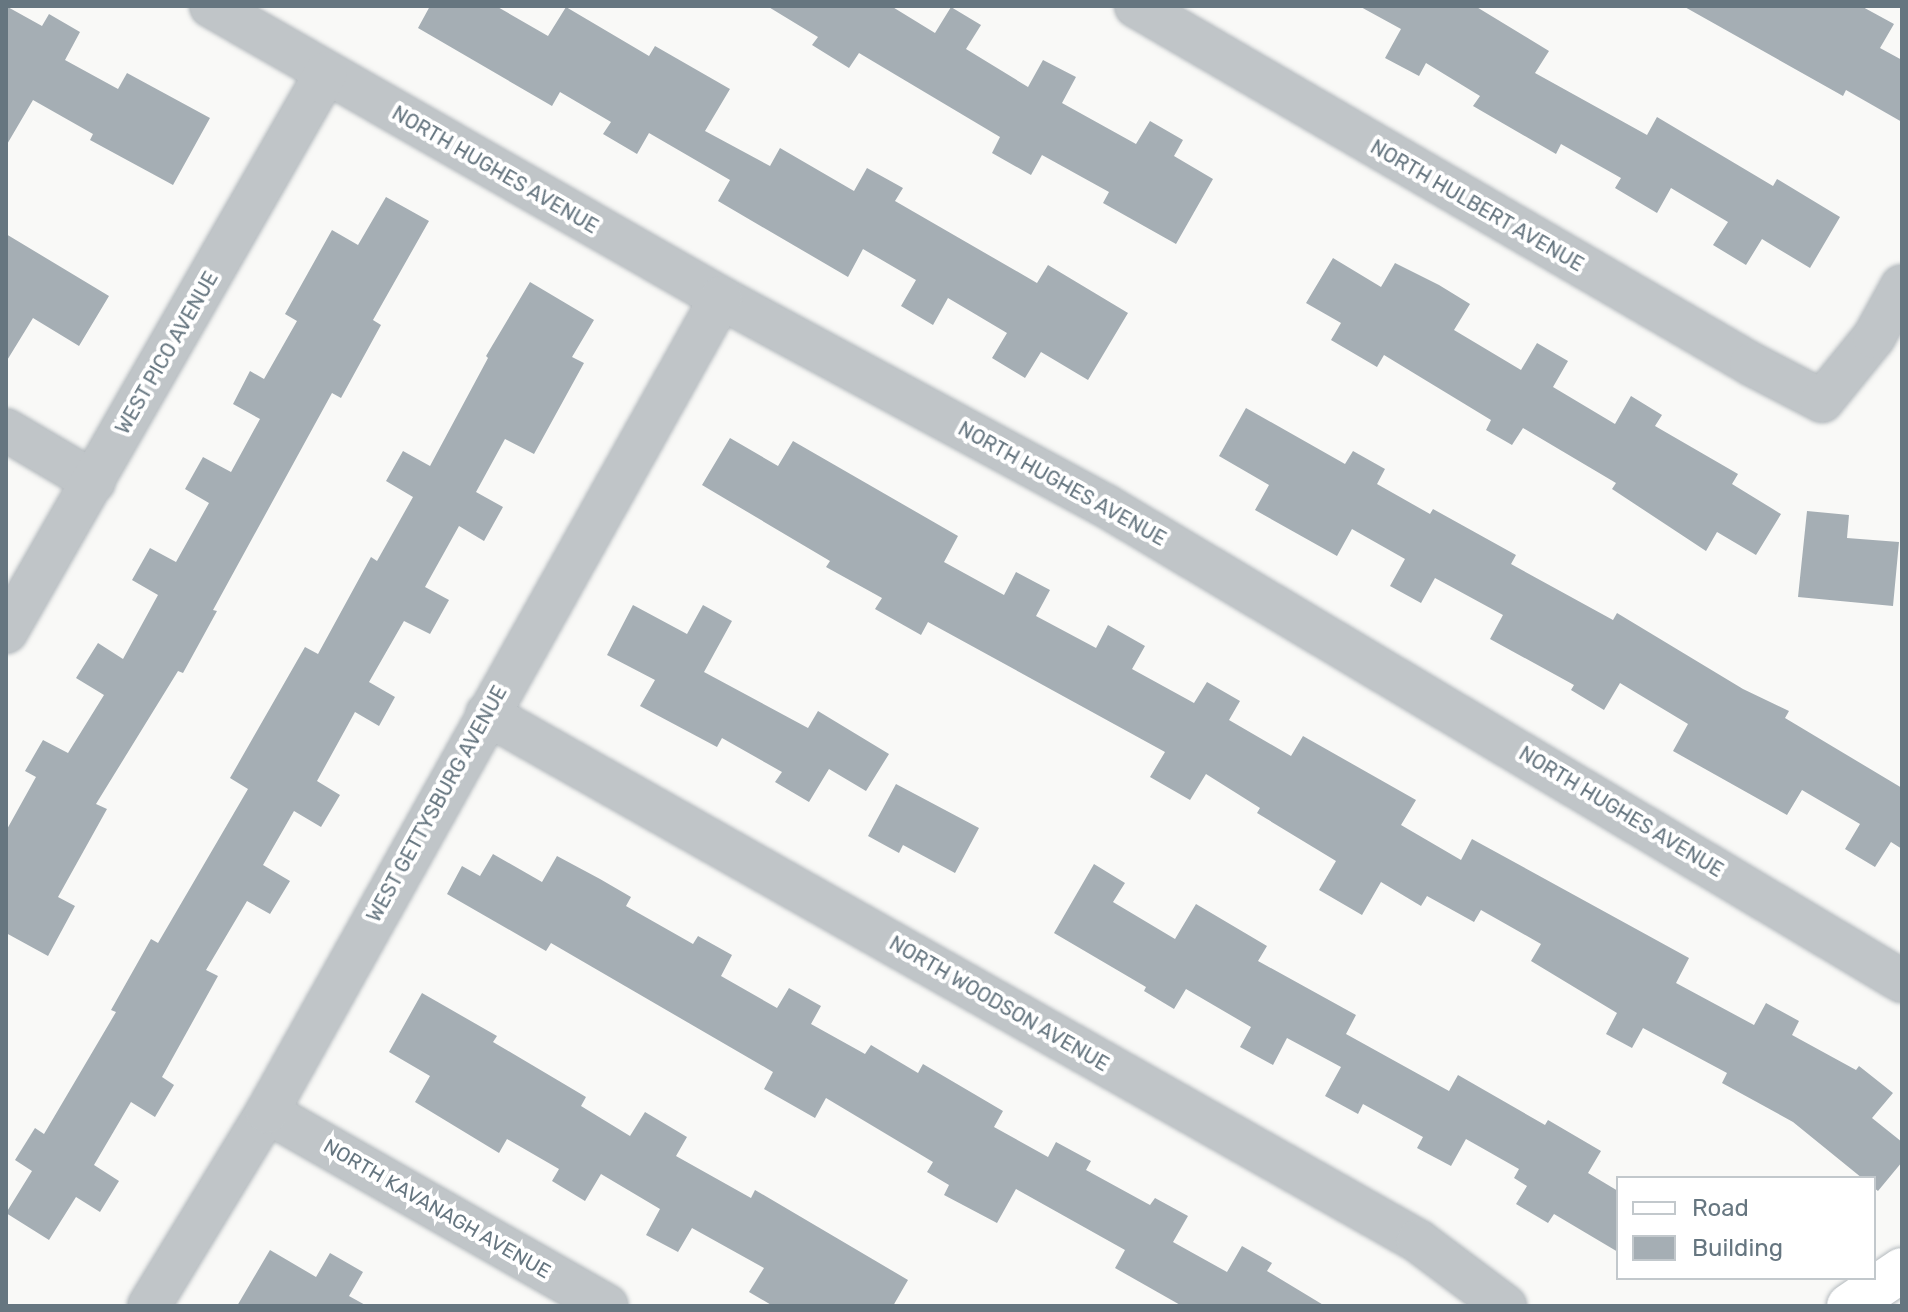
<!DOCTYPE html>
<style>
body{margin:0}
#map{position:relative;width:1908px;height:1312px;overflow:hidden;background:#f9f9f7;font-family:Rubik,sans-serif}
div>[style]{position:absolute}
.building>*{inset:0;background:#a5aeb4}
.roads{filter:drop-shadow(0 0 2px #b3b9bd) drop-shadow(0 0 2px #b3b9bd)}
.street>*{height:42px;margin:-21px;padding:0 21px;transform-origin:21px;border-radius:21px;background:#c0c5c8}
.secondary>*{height:44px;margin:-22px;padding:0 22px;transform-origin:22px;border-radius:22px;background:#fff}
span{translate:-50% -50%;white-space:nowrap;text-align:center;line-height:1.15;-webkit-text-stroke:8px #fff;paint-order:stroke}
.street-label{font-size:20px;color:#667680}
.frame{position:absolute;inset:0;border:8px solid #667680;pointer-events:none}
.legend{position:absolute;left:1616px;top:1176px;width:260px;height:104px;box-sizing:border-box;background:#fff;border:2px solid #c2c8cc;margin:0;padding:10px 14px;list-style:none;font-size:24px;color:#667680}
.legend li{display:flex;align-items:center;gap:16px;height:40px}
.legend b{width:40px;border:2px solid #c2c8cc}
</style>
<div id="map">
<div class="building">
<i style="clip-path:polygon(6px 6px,42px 26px,49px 14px,80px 32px,65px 60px,118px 89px,127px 73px,210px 118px,173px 185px,90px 140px,93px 134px,33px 100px,6px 146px)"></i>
<i style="clip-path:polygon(430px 6px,496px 6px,548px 36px,566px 7px,649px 56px,655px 46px,730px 89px,705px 131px,770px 166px,780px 148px,854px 191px,867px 168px,903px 188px,895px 201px,1037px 283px,1048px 265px,1128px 313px,1088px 380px,1041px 352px,1025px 378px,992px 358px,1007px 333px,948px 298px,933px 325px,901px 306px,916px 280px,863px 249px,848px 277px,718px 201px,730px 180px,649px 133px,637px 154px,603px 134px,611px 122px,560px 92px,552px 106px,418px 28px)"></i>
<i style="clip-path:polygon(767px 6px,891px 6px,935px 33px,951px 7px,981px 25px,966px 49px,1028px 87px,1043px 60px,1076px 77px,1062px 103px,1136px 144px,1150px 121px,1183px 140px,1174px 156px,1213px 179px,1176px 244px,1103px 203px,1109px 192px,1042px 155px,1031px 175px,992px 153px,1000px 137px,859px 53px,849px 68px,812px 45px,818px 37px)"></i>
<i style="clip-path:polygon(1359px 6px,1475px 6px,1549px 51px,1535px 73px,1647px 135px,1657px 117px,1773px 186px,1777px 179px,1840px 217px,1810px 268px,1762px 239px,1746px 265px,1713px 245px,1728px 222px,1671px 188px,1657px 213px,1615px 188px,1621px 178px,1561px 144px,1556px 154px,1473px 106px,1480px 96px,1426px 63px,1419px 76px,1385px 58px,1401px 29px)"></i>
<i style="clip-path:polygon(1683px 6px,1861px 6px,1894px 24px,1880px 48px,1902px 60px,1902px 122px,1846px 90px,1843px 96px)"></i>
<i style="clip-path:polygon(386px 197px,429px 221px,373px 320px,381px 325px,341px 398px,332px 393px,213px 610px,217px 611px,183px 673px,178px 671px,96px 804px,107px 809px,58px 897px,75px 906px,48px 956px,6px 933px,6px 831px,36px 777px,25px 771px,43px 740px,68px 753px,104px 695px,76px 678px,98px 643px,123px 659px,158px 595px,132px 580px,150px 548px,176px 562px,209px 503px,185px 489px,203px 457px,231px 472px,260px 419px,233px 404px,250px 371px,264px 379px,297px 321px,285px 314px,332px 230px,358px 245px)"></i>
<i style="clip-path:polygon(6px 234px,109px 296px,79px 346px,33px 318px,6px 362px)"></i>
<i style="clip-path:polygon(1333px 258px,1381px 287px,1395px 263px,1439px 285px,1470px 304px,1454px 330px,1521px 370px,1537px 343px,1568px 361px,1553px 387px,1615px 424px,1631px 396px,1662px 415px,1655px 426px,1738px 474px,1732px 484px,1781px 514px,1756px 555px,1717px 532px,1706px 551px,1612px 489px,1616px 483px,1523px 428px,1512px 445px,1486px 430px,1491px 420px,1384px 355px,1377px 367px,1331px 340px,1341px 323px,1306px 303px)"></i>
<i style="clip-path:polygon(530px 282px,594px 320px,572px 357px,584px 363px,534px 454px,505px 439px,476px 492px,503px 507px,484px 541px,459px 526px,425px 587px,449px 600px,430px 634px,404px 621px,369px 682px,395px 697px,379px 726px,355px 712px,317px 781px,340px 795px,321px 827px,294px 811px,263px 865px,290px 881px,270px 914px,247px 901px,206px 970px,218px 976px,162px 1077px,174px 1085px,155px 1117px,131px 1102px,94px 1165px,119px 1181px,100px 1212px,76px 1197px,49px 1240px,6px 1213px,32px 1171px,15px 1160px,35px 1128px,44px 1134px,116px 1012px,111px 1010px,151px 939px,158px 943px,248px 789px,230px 778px,305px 647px,318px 654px,371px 557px,377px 561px,413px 497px,386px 481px,403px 451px,430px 466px,488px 358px,486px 356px)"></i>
<i style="clip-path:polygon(1246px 408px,1345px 464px,1353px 451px,1385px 469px,1377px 484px,1430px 514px,1433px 509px,1516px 555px,1511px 564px,1613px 620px,1617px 613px,1743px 689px,1789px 711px,1785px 718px,1902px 788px,1902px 849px,1891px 842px,1875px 867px,1845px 849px,1860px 824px,1802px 790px,1787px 815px,1673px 751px,1688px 724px,1620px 683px,1604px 710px,1571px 690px,1574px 685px,1490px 639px,1503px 615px,1435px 578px,1421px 603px,1390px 586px,1405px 559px,1352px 529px,1337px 556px,1255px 510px,1269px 485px,1219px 456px)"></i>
<i style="clip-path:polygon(730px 438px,778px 466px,793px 441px,958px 536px,944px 562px,1004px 595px,1016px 572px,1050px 590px,1036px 616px,1096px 648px,1108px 625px,1145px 646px,1132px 669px,1194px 703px,1207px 682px,1240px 701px,1229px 720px,1291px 756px,1303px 736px,1416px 800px,1401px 825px,1461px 860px,1472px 839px,1689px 958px,1676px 983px,1754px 1025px,1766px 1003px,1799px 1021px,1792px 1035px,1856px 1070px,1859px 1066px,1893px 1093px,1872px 1118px,1902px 1142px,1902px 1162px,1878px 1191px,1874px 1188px,1874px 1178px,1862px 1178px,1793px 1122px,1722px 1083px,1727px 1073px,1643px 1028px,1632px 1048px,1606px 1034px,1617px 1013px,1531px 961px,1541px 944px,1481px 910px,1474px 922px,1427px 896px,1421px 906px,1381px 882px,1362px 915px,1319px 890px,1336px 861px,1257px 813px,1260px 808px,1206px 774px,1190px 800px,1150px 777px,1165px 752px,928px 622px,921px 635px,875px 609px,882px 598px,826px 567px,830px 561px,702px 485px)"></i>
<i style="clip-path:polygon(1807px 511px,1849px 515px,1847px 538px,1899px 542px,1893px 606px,1798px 597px)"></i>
<i style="clip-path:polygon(633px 605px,687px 634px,703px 605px,732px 621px,704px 672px,808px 728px,818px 711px,889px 754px,866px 791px,829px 769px,809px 802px,775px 782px,782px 772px,722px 738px,717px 747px,640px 706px,655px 680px,607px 655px)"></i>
<i style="clip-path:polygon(896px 784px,979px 828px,955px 873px,903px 845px,899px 853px,868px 836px)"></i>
<i style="clip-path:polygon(493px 854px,542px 882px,557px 856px,600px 879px,631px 897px,626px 906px,693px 944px,698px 936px,732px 955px,721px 976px,777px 1008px,789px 988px,821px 1006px,811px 1024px,865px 1054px,871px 1045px,918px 1073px,923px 1064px,1003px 1111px,994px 1127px,1048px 1157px,1056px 1142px,1091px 1161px,1086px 1170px,1150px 1205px,1155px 1198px,1188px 1216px,1173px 1242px,1227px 1272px,1242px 1246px,1272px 1263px,1267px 1271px,1325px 1306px,1182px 1306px,1115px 1268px,1125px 1250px,1016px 1189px,997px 1223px,944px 1195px,949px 1185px,927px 1172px,933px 1162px,826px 1098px,815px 1118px,764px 1089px,773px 1072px,551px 943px,546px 951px,447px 894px,462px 866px,480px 876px)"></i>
<i style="clip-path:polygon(1094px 864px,1125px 883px,1113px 902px,1175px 939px,1196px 904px,1267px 946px,1258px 961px,1356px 1015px,1346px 1034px,1449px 1091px,1458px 1075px,1545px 1125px,1548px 1120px,1601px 1151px,1588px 1173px,1618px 1191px,1618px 1252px,1554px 1214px,1548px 1223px,1516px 1204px,1527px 1186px,1514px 1178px,1519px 1169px,1466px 1139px,1451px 1166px,1417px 1148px,1423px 1137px,1363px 1104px,1358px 1114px,1325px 1096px,1341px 1067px,1287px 1038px,1273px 1065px,1240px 1047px,1251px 1027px,1186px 989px,1174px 1009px,1144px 991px,1146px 987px,1054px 933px)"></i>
<i style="clip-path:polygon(422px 993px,497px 1036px,493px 1042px,586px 1097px,581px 1106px,630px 1136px,645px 1112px,687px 1137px,676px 1156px,751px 1198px,755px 1190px,908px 1280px,893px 1306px,773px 1306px,749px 1292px,764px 1268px,692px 1228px,678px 1252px,646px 1235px,660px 1209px,601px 1174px,585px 1201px,552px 1181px,559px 1169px,507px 1139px,499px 1153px,415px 1102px,430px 1076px,389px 1052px)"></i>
<i style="clip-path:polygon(270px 1250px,316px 1277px,330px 1253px,363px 1272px,349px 1296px,367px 1306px,237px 1306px)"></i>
</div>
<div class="roads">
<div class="street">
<i style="left:211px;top:6px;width:588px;rotate:29.79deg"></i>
<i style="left:721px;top:298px;width:438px;rotate:28.4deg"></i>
<i style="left:1106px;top:506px;width:927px;rotate:30.83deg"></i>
<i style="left:1136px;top:6px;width:712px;rotate:30.2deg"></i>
<i style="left:1751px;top:364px;width:80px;rotate:27.5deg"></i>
<i style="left:1822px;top:401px;width:82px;rotate:-50.9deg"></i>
<i style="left:1874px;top:337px;width:58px;rotate:-61.2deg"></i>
<i style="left:6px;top:430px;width:102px;rotate:30.6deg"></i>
<i style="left:6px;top:632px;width:644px;rotate:-60.21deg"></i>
<i style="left:487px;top:714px;width:1070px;rotate:29.51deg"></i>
<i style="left:1418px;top:1241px;width:109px;rotate:36.8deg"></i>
<i style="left:267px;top:1112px;width:391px;rotate:29.7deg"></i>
<i style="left:149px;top:1306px;width:227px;rotate:-58.7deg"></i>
<i style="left:267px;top:1112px;width:932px;rotate:-60.85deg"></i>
</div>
<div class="secondary">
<i style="left:1849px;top:1306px;width:64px;rotate:-34.2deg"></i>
</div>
</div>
<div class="street-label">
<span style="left:495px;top:170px;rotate:30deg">NORTH HUGHES AVENUE</span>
<span style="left:1477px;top:206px;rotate:30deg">NORTH HULBERT AVENUE</span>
<span style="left:167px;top:353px;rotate:-60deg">WEST PICO AVENUE</span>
<span style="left:1062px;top:484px;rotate:29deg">NORTH HUGHES AVENUE</span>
<span style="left:437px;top:804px;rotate:-61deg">WEST GETTYSBURG AVENUE</span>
<span style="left:1621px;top:812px;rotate:31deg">NORTH HUGHES AVENUE</span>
<span style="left:999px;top:1004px;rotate:30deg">NORTH WOODSON AVENUE</span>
<span style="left:437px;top:1209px;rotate:30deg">NORTH KAVANAGH AVENUE</span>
</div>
<div class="frame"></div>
<ul class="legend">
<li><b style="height:10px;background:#fff"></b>Road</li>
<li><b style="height:22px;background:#a5aeb4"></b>Building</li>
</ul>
</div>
